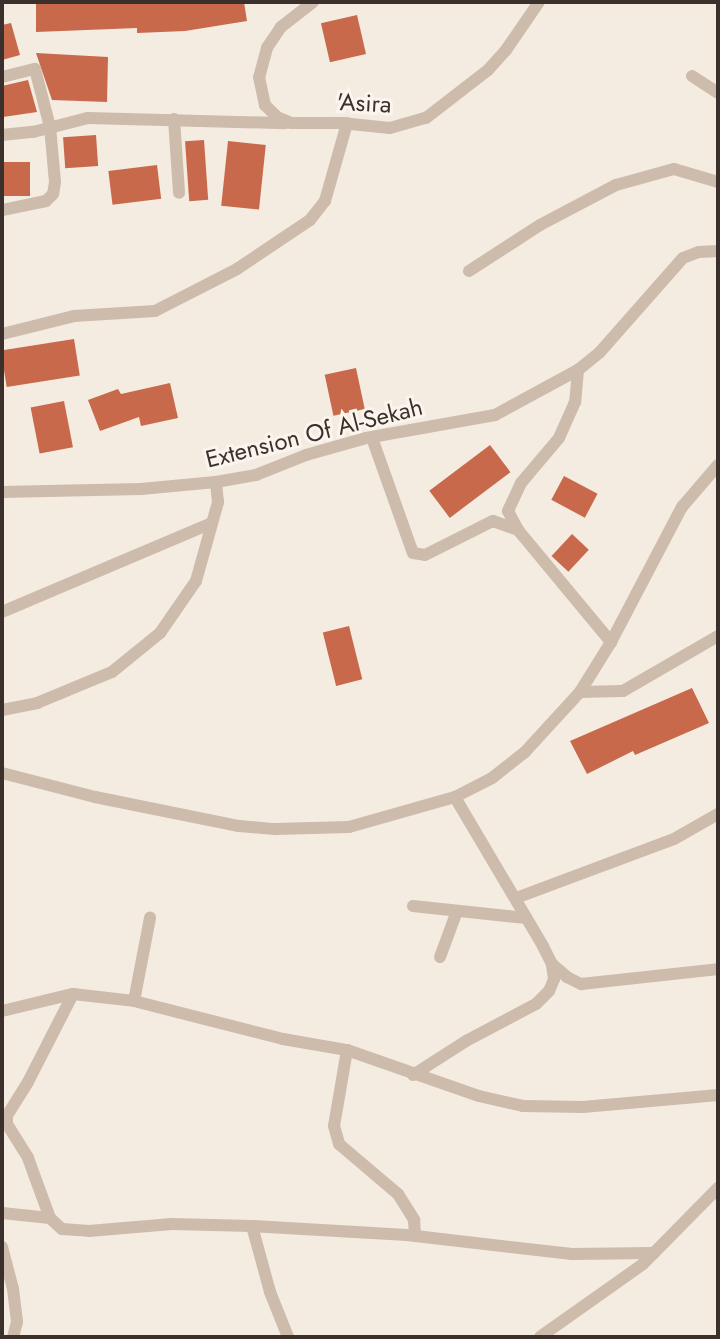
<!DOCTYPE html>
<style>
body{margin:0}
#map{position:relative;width:720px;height:1339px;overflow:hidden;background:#f4ebe1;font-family:Jost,sans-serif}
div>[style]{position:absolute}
.building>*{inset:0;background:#c8694b;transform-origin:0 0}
.minor>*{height:12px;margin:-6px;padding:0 6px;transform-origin:6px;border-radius:6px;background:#cdbbac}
span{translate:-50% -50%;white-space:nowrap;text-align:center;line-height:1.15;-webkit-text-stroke:6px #fbf5ee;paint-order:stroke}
.street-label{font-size:24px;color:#3b302b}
.frame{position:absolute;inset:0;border:4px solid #3b302b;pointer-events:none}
</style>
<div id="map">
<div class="building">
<i style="clip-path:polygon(36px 2px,244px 2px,247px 21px,185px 31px,137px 33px,137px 28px,36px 32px)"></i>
<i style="left:357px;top:15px;width:40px;height:37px;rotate:77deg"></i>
<i style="clip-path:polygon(11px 23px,20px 55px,2px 60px,2px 25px)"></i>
<i style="clip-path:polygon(36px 53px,108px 57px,107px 102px,52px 100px)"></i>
<i style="clip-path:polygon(28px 80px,37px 112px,3px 117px,2px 86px)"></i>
<i style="left:96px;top:135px;width:31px;height:33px;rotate:86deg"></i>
<i style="left:204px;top:140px;width:60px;height:19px;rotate:86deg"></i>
<i style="left:228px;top:141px;width:38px;height:65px;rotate:6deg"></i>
<i style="left:2px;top:162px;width:28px;height:34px"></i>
<i style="left:157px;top:165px;width:34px;height:49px;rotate:83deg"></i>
<i style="left:74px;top:339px;width:37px;height:74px;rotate:81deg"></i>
<i style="left:356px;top:368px;width:42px;height:32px;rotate:78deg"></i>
<i style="clip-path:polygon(170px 383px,178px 418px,141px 426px,139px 417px,100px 431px,88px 400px,118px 389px,121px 394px)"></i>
<i style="left:64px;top:401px;width:47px;height:34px;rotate:79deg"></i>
<i style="left:490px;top:445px;width:34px;height:76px;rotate:53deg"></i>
<i style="left:564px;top:476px;width:38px;height:27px;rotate:28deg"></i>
<i style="left:572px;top:534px;width:23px;height:30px;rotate:43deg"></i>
<i style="left:349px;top:626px;width:55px;height:27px;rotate:76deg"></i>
<i style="clip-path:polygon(692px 688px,709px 723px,635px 755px,633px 751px,587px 774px,570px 741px)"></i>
</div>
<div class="minor">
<i style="left:313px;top:2px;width:41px;rotate:142deg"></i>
<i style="left:281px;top:27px;width:25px;rotate:124deg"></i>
<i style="left:267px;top:48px;width:30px;rotate:105deg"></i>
<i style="left:259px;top:77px;width:29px;rotate:78deg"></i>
<i style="left:265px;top:105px;width:17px;rotate:45deg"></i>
<i style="left:277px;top:117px;width:15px;rotate:23deg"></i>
<i style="left:291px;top:123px;width:50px"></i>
<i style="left:341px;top:123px;width:49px;rotate:5.8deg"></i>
<i style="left:390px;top:128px;width:37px;rotate:-16deg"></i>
<i style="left:426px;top:118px;width:78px;rotate:-37.7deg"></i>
<i style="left:488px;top:70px;width:27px;rotate:-48deg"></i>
<i style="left:506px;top:50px;width:58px;rotate:-55.5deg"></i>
<i style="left:692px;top:76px;width:31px;rotate:33deg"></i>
<i style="left:2px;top:77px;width:34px;rotate:-14deg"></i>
<i style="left:35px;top:69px;width:60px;rotate:75.5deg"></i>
<i style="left:50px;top:127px;width:55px;rotate:84.8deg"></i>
<i style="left:55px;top:182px;width:12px;rotate:99deg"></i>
<i style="left:53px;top:194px;width:10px;rotate:135deg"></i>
<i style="left:46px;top:201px;width:45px;rotate:168.4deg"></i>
<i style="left:174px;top:119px;width:74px;rotate:86.1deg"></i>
<i style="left:2px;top:135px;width:31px;rotate:-6deg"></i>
<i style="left:33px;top:132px;width:57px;rotate:-14.3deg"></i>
<i style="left:88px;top:118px;width:197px;rotate:1.5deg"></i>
<i style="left:469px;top:271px;width:85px;rotate:-32.9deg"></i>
<i style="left:540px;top:225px;width:86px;rotate:-27.8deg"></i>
<i style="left:616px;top:185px;width:60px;rotate:-15.4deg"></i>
<i style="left:674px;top:169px;width:46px;rotate:16.5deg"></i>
<i style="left:2px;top:334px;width:74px;rotate:-14deg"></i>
<i style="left:74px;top:316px;width:81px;rotate:-3.5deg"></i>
<i style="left:155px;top:311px;width:92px;rotate:-27.1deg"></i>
<i style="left:237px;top:269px;width:88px;rotate:-33.9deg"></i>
<i style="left:310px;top:220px;width:24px;rotate:-52deg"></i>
<i style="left:325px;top:201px;width:81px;rotate:-74.2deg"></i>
<i style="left:578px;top:370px;width:32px;rotate:95deg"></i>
<i style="left:575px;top:402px;width:39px;rotate:114deg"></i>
<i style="left:559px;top:438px;width:59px;rotate:130.2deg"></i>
<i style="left:521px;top:483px;width:31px;rotate:115deg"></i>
<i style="left:508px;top:511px;width:21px;rotate:62deg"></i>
<i style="left:518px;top:530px;width:146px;rotate:50.3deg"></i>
<i style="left:372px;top:438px;width:122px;rotate:70.4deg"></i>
<i style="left:413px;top:553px;width:12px;rotate:9deg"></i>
<i style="left:425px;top:555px;width:76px;rotate:-26.6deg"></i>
<i style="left:493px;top:521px;width:27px;rotate:20deg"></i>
<i style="left:2px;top:492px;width:139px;rotate:-1.2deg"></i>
<i style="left:141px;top:489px;width:75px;rotate:-5.3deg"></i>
<i style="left:216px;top:482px;width:41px;rotate:-9.9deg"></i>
<i style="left:256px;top:475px;width:54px;rotate:-21.8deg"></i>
<i style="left:306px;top:455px;width:62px;rotate:-15.8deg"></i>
<i style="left:366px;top:438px;width:131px;rotate:-10.1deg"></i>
<i style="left:495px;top:415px;width:94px;rotate:-28.5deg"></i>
<i style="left:578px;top:370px;width:28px;rotate:-39deg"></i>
<i style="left:600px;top:352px;width:125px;rotate:-48.6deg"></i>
<i style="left:683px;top:258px;width:17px;rotate:-21deg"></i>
<i style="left:699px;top:252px;width:19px;rotate:-3deg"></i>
<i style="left:2px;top:612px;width:228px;rotate:-23deg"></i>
<i style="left:580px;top:692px;width:43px;rotate:-1.3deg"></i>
<i style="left:623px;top:691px;width:110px;rotate:-30.1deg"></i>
<i style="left:2px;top:710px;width:36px;rotate:-11deg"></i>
<i style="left:37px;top:703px;width:81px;rotate:-22.5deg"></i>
<i style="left:112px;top:672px;width:62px;rotate:-39.1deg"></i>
<i style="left:160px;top:633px;width:63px;rotate:-55.3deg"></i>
<i style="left:196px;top:581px;width:82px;rotate:-74.4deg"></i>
<i style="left:218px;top:502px;width:20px;rotate:-96deg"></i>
<i style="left:2px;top:773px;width:96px;rotate:14.5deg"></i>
<i style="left:95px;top:797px;width:147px;rotate:11.4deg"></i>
<i style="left:239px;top:826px;width:36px;rotate:5deg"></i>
<i style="left:275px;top:829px;width:74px;rotate:-1.5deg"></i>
<i style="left:349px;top:827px;width:110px;rotate:-15.8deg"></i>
<i style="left:455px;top:797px;width:42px;rotate:-27.2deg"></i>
<i style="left:492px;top:778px;width:42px;rotate:-38.2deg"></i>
<i style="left:525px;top:752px;width:81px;rotate:-47.5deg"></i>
<i style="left:580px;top:692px;width:59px;rotate:-58.2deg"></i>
<i style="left:611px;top:642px;width:153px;rotate:-62.3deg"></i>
<i style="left:682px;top:507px;width:55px;rotate:-49.4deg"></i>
<i style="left:516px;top:898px;width:169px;rotate:-20.5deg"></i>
<i style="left:674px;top:839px;width:51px;rotate:-29.6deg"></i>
<i style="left:413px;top:906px;width:114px;rotate:6.1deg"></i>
<i style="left:440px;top:957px;width:49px;rotate:-69.7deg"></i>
<i style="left:552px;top:964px;width:20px;rotate:41deg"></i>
<i style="left:567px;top:977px;width:16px;rotate:27deg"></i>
<i style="left:581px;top:984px;width:138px;rotate:-6.2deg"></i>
<i style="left:73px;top:994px;width:99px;rotate:117.1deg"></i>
<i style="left:28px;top:1082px;width:39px;rotate:122deg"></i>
<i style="left:7px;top:1115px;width:9px;rotate:90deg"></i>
<i style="left:7px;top:1124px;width:40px;rotate:58deg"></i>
<i style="left:28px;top:1158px;width:64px;rotate:69.9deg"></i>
<i style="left:50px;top:1218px;width:16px;rotate:43deg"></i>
<i style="left:62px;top:1229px;width:27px;rotate:4deg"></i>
<i style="left:89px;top:1231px;width:83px;rotate:-4.8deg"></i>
<i style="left:172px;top:1224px;width:80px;rotate:1.4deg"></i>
<i style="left:252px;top:1226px;width:155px;rotate:3.3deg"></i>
<i style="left:407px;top:1235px;width:166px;rotate:6.6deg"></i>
<i style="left:572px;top:1254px;width:82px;rotate:-0.7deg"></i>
<i style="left:134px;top:1001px;width:85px;rotate:-79.1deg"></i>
<i style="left:2px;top:1011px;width:73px;rotate:-13.5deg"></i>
<i style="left:73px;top:994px;width:61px;rotate:6.5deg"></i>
<i style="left:134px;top:1001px;width:154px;rotate:14.3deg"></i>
<i style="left:283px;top:1039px;width:65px;rotate:9.8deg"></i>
<i style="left:347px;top:1050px;width:140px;rotate:19.2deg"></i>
<i style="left:479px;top:1096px;width:45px;rotate:12.8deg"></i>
<i style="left:523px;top:1106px;width:60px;rotate:1deg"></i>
<i style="left:583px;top:1107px;width:136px;rotate:-5.1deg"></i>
<i style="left:347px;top:1050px;width:77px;rotate:99.7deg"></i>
<i style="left:334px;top:1126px;width:19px;rotate:74deg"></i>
<i style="left:339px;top:1144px;width:77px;rotate:40.3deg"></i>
<i style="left:398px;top:1194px;width:31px;rotate:58deg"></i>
<i style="left:414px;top:1220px;width:16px;rotate:86deg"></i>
<i style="left:413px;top:1075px;width:63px;rotate:-32.7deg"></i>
<i style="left:466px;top:1041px;width:79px;rotate:-27.9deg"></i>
<i style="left:536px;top:1004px;width:18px;rotate:-45deg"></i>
<i style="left:549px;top:991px;width:13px;rotate:-67deg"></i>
<i style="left:554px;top:979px;width:15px;rotate:-98deg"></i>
<i style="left:552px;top:964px;width:20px;rotate:-117deg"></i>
<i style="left:543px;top:946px;width:173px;rotate:-120.6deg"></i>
<i style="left:2px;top:1213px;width:48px;rotate:5.9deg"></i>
<i style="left:252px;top:1226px;width:68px;rotate:74.7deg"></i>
<i style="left:270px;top:1292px;width:48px;rotate:68.2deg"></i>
<i style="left:2px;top:1247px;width:43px;rotate:75.3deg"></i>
<i style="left:13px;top:1289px;width:33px;rotate:83deg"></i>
<i style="left:17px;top:1322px;width:16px;rotate:105deg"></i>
<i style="left:540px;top:1337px;width:126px;rotate:-35.3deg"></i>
<i style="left:643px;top:1264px;width:107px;rotate:-45.4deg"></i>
</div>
<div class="street-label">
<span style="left:364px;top:103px;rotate:3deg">'Asira</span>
<span style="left:314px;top:433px;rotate:-14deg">Extension Of Al-Sekah</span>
</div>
<div class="frame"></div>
</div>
